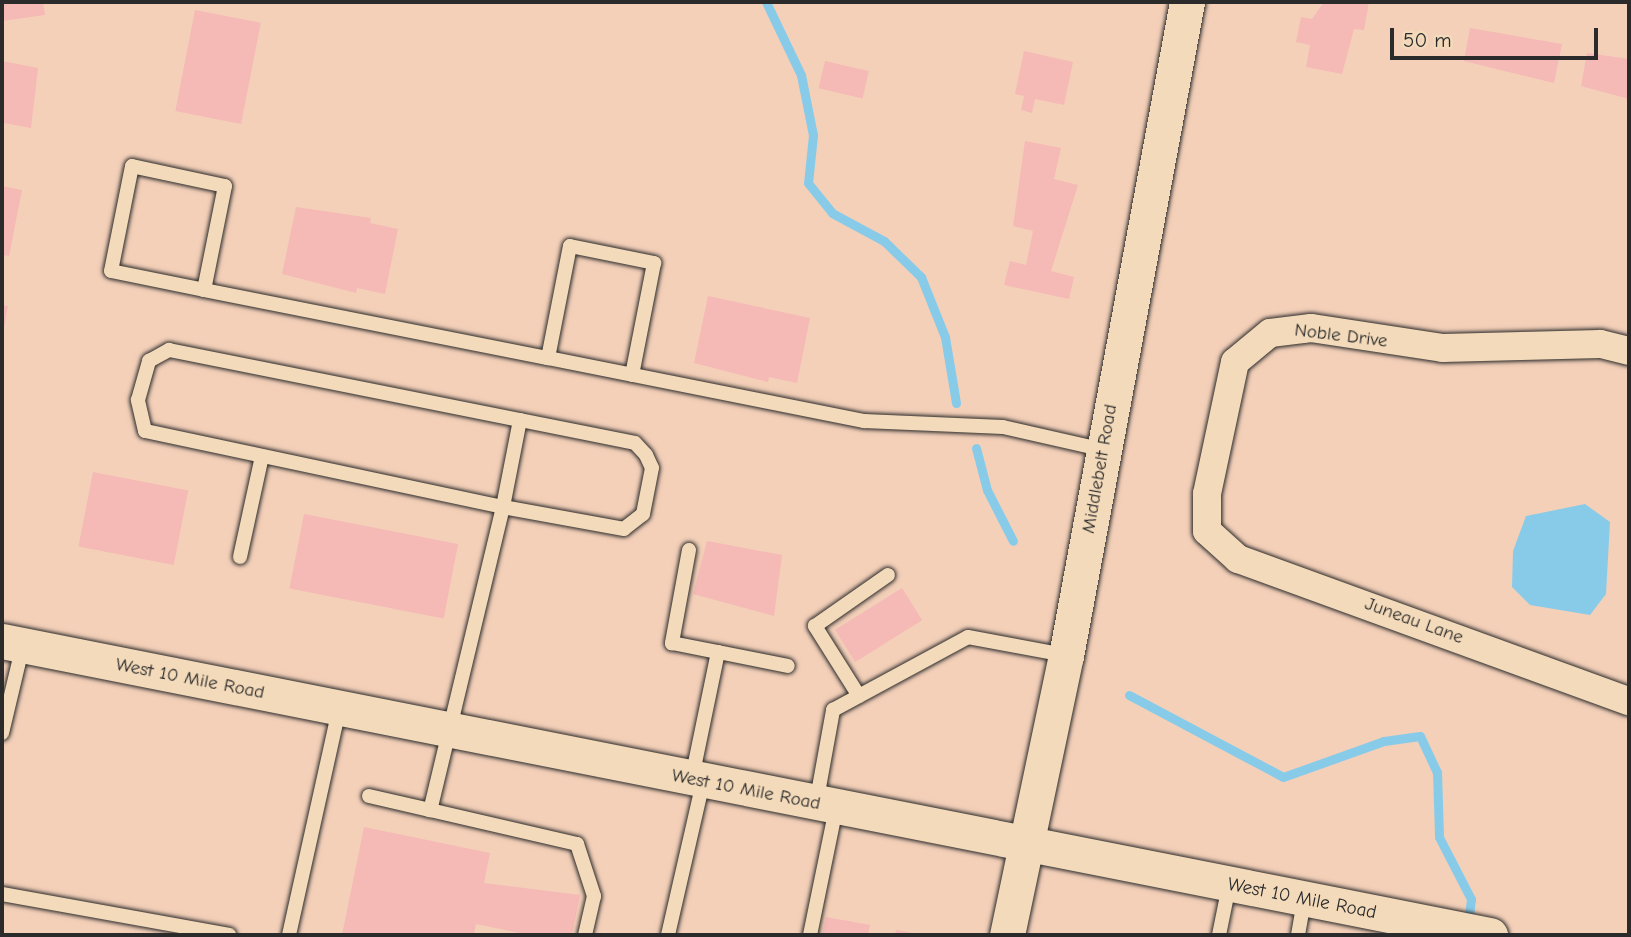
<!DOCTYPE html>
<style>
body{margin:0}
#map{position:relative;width:1631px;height:937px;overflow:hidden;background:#f4d0b9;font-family:"Comic Neue",sans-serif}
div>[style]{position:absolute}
.water>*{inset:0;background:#88cbe9}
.stream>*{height:9px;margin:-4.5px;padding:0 4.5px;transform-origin:4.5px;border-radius:4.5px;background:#88cbe9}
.building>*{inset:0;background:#f5b9b6;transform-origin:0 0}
.roads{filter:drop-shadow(0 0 2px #2b2b2b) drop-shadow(0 0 2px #2b2b2b)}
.service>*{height:14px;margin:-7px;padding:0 7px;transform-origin:7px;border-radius:7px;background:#f3daba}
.minor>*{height:28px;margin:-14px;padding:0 14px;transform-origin:14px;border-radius:14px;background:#f3daba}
.tertiary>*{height:35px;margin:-17.5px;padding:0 17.5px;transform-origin:17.5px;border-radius:17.5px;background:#f3daba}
span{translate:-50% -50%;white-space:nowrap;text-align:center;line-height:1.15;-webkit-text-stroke:7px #f3daba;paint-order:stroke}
.street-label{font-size:19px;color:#2b2b2b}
.frame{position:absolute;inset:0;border:4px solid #2b2b2b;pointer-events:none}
.scale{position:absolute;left:1390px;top:28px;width:208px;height:32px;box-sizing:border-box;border:4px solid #2b2b2b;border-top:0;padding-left:9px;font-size:21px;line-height:24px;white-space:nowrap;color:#2b2b2b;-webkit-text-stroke:5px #f3daba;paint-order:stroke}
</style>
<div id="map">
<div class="water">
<i style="clip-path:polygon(1585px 504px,1610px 522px,1606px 594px,1590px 615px,1530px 605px,1512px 587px,1513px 551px,1526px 516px)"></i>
</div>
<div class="stream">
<i style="left:766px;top:2px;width:81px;rotate:64.4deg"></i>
<i style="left:801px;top:75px;width:61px;rotate:78.7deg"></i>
<i style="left:813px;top:135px;width:48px;rotate:95.9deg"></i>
<i style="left:808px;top:183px;width:38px;rotate:51deg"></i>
<i style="left:832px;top:213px;width:59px;rotate:28.3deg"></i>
<i style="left:884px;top:241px;width:52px;rotate:44.2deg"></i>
<i style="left:921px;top:277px;width:65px;rotate:68.2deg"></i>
<i style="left:945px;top:337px;width:67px;rotate:80.5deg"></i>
<i style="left:976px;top:448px;width:43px;rotate:75.3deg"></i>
<i style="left:987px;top:490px;width:57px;rotate:63deg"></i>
<i style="left:1129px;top:695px;width:174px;rotate:28deg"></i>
<i style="left:1283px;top:777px;width:107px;rotate:-19.6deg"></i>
<i style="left:1384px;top:741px;width:36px;rotate:-8deg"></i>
<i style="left:1420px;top:736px;width:40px;rotate:65deg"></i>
<i style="left:1437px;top:772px;width:65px;rotate:88.2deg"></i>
<i style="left:1439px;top:837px;width:70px;rotate:62.7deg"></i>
<i style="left:1471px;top:899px;width:24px;rotate:97deg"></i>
</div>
<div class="building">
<i style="clip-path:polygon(2px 2px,43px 2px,45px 15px,2px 21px)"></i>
<i style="clip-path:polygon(1324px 2px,1369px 2px,1364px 30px,1354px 29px,1342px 74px,1306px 67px,1310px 45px,1296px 42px,1301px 17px,1312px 19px)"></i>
<i style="left:195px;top:10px;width:67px;height:103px;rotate:11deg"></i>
<i style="clip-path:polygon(1470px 28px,1562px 44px,1554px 83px,1464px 61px)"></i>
<i style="clip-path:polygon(1024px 51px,1073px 62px,1064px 105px,1035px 99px,1032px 113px,1021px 110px,1024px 96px,1015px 94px)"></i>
<i style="clip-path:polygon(1587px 53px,1629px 59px,1629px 99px,1581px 86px)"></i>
<i style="clip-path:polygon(2px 61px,38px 68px,31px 128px,4px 123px,2px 128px)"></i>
<i style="left:825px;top:61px;width:45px;height:28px;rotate:13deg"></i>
<i style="clip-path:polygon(1025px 141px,1061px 148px,1054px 179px,1078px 185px,1051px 271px,1074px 277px,1069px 299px,1004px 285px,1010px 261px,1026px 265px,1033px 231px,1013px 226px)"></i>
<i style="clip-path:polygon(2px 186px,22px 190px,9px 256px,2px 255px)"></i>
<i style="clip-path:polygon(296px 207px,371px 218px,370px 223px,398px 229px,385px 294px,357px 288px,356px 293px,282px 274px)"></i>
<i style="clip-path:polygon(708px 296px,810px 318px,797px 383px,769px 377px,768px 382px,694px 363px)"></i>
<i style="clip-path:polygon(2px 305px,8px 306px,3px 333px,2px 333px)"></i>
<i style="left:93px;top:472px;width:97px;height:76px;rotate:11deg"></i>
<i style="left:304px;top:514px;width:157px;height:76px;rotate:11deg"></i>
<i style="clip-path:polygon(707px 541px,782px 555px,774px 616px,693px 594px)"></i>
<i style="left:902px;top:588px;width:38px;height:79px;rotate:58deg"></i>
<i style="clip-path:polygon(364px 827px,490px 853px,484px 883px,580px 895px,572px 935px,529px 935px,476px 924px,474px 935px,342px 935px)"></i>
<i style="clip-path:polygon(826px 917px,870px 925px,868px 935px,822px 935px)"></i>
<i style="clip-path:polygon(896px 930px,919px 934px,919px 935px,895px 935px)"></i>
</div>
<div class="roads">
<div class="service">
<i style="left:204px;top:290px;width:106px;rotate:-78.6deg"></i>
<i style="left:225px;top:186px;width:95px;rotate:-167.9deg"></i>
<i style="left:132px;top:166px;width:107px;rotate:101.3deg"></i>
<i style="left:111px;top:271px;width:95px;rotate:11.5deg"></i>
<i style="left:204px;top:290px;width:351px;rotate:11.2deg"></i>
<i style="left:548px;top:358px;width:322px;rotate:11.3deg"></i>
<i style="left:864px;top:421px;width:139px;rotate:2.5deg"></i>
<i style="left:1003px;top:427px;width:104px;rotate:12.8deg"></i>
<i style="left:548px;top:358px;width:114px;rotate:-78.9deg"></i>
<i style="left:570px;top:246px;width:86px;rotate:11.4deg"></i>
<i style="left:654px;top:263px;width:114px;rotate:101.1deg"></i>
<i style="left:520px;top:420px;width:89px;rotate:101.1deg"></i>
<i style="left:503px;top:507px;width:366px;rotate:-168deg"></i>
<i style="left:145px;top:431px;width:32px;rotate:-103deg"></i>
<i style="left:138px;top:400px;width:41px;rotate:-74.2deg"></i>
<i style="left:149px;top:361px;width:23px;rotate:-29deg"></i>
<i style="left:169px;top:350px;width:358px;rotate:11.3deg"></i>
<i style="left:520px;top:420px;width:117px;rotate:11.3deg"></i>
<i style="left:635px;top:443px;width:16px;rotate:47deg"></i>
<i style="left:646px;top:455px;width:14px;rotate:65deg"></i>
<i style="left:652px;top:468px;width:47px;rotate:101.1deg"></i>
<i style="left:643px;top:514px;width:24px;rotate:142deg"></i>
<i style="left:624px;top:529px;width:123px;rotate:-169.7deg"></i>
<i style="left:503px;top:507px;width:312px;rotate:103.5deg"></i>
<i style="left:430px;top:810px;width:151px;rotate:13deg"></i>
<i style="left:577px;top:844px;width:55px;rotate:71.9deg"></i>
<i style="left:594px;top:896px;width:40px;rotate:103deg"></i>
<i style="left:689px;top:550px;width:95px;rotate:100.4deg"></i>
<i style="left:672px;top:643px;width:47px;rotate:11.1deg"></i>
<i style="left:718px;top:652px;width:129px;rotate:101.7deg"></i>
<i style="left:240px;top:557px;width:103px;rotate:-77.7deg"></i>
<i style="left:718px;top:652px;width:71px;rotate:11.3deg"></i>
<i style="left:859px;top:696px;width:83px;rotate:-122.2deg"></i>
<i style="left:815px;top:626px;width:89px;rotate:-34.9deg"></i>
<i style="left:2px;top:733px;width:90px;rotate:-76.6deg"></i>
<i style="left:369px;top:796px;width:63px;rotate:12.9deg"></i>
<i style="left:816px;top:804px;width:96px;rotate:-79.7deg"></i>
<i style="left:833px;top:710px;width:153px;rotate:-28.4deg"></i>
<i style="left:968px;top:637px;width:99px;rotate:10.5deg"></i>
<i style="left:2px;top:894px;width:231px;rotate:10.2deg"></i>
<i style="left:289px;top:935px;width:231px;rotate:-77.5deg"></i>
<i style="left:668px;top:935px;width:157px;rotate:-77.1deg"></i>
<i style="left:810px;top:935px;width:130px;rotate:-78.4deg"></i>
<i style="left:1219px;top:935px;width:50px;rotate:-78.5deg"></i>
<i style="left:1298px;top:935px;width:36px;rotate:-80deg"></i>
</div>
<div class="minor">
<i style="left:1629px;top:351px;width:30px;rotate:-166deg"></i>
<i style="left:1600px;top:344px;width:157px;rotate:178.5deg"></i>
<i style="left:1443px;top:348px;width:134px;rotate:-171.4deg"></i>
<i style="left:1311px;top:328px;width:41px;rotate:173deg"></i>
<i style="left:1270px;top:333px;width:45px;rotate:140.4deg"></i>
<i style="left:1235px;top:362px;width:135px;rotate:102deg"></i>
<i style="left:1207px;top:494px;width:37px;rotate:90deg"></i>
<i style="left:1207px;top:531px;width:42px;rotate:42.1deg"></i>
<i style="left:1238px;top:559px;width:416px;rotate:20deg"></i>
</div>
<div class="tertiary">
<i style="left:2px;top:641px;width:1517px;rotate:11.18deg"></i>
<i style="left:1007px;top:935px;width:285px;rotate:-78.1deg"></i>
<i style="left:1066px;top:656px;width:665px;rotate:-79.52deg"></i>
</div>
</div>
<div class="street-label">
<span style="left:1341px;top:336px;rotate:7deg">Noble Drive</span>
<span style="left:1100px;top:469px;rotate:-80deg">Middlebelt Road</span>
<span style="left:1414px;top:621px;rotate:20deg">Juneau Lane</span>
<span style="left:190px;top:679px;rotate:11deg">West 10 Mile Road</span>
<span style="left:746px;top:790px;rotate:11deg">West 10 Mile Road</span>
<span style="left:1302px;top:899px;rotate:11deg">West 10 Mile Road</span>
</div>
<div class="frame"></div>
<div class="scale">50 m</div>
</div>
